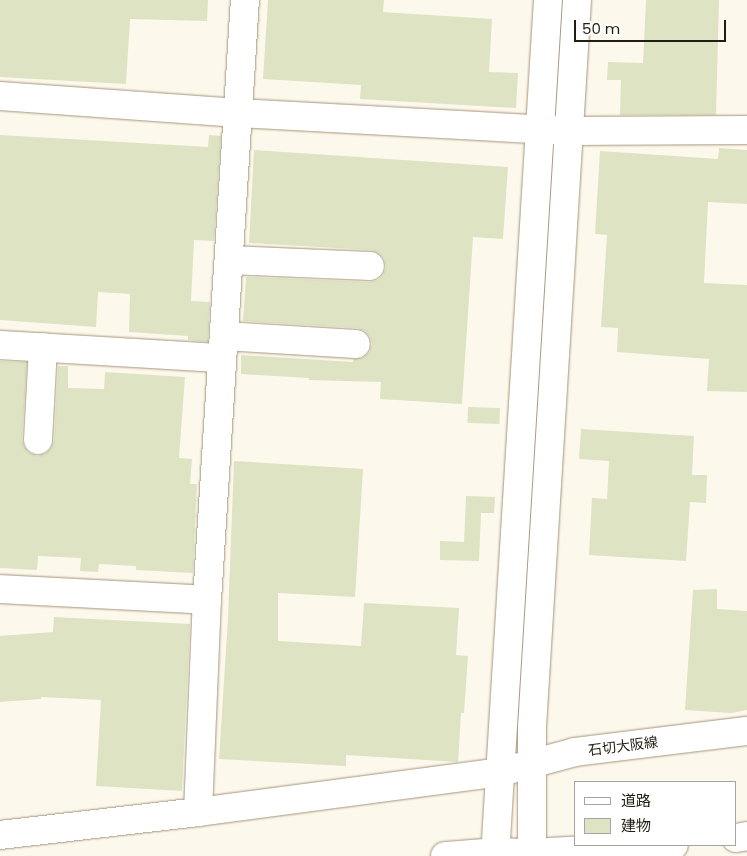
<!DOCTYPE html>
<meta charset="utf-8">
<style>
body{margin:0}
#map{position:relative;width:747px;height:856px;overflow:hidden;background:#fdf8ec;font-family:Poppins,"Noto Sans JP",sans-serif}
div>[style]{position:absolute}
.building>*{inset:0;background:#dee3c3;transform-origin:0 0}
.roads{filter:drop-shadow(0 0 1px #a3967a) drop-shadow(0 0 1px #a3967a)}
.minor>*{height:28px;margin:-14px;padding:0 14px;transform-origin:14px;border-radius:14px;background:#fff}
.major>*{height:28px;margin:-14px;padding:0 14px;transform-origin:14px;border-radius:14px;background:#fff}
span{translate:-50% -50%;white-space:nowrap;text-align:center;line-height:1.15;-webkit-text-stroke:4.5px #fff;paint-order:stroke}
.street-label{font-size:14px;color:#221d12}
.legend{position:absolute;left:574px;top:781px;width:162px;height:65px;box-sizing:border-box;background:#fff;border:1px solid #a7a5a0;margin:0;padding:6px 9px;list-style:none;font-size:15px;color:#221d12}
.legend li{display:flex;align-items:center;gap:10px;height:25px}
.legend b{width:25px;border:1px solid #a7a5a0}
.scale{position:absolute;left:574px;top:20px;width:152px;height:22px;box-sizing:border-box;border:2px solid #221d12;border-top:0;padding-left:6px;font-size:15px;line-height:18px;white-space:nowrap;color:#221d12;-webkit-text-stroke:4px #fff;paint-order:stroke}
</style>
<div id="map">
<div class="building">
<i style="clip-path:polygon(0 0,208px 0,207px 21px,130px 19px,126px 84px,0 77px)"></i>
<i style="clip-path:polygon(268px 0,384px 0,383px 12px,492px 19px,489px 72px,518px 73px,516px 108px,360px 99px,361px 85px,263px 79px)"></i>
<i style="clip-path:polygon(646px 0,719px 0,716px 115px,620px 115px,621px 80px,607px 80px,608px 62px,643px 63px)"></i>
<i style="clip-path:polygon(0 135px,208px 147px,209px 135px,221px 136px,214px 241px,194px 240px,191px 301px,210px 302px,208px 342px,188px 340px,188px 336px,129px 332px,130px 294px,98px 292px,96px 327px,0 320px)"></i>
<i style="clip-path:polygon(719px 148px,747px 150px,747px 204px,708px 202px,704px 283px,747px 285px,747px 392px,707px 391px,709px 359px,617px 352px,618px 328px,601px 327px,607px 235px,595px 234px,600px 151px,718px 159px)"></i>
<i style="clip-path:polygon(254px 150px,508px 167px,503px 239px,473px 237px,462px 404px,380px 399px,381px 382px,309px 380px,309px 378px,241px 374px,241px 355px,353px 362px,353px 359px,363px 358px,369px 353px,372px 344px,370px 337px,365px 331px,357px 328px,243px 321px,246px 277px,369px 282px,378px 280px,383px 275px,386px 267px,384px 258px,378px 253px,371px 250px,249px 243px)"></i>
<i style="clip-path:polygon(0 361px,27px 362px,22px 440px,24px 447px,29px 453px,37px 456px,45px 454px,51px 449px,54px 441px,58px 366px,68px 366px,68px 388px,104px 389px,105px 372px,185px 377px,179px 458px,192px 459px,190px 484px,197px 484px,193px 573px,136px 570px,136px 566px,99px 564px,98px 572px,80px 571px,81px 558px,38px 556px,37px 570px,0 568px)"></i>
<i style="left:468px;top:407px;width:32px;height:16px;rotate:2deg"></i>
<i style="clip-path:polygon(581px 429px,694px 436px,692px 475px,707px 475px,706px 503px,690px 502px,686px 561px,589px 555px,592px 498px,607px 499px,609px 461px,579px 459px)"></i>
<i style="clip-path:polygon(234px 461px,363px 469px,355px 597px,278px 593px,278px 641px,361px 646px,364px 603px,459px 608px,456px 655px,468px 656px,464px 713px,461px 713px,458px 762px,346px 755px,346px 766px,219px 759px,228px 618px)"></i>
<i style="clip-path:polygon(466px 496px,495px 497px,494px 513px,481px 513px,479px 561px,440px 560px,440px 541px,464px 542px)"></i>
<i style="clip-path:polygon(717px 589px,717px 609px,747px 611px,747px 710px,731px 713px,685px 710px,693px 590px)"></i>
<i style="clip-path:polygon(54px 617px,190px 624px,182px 791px,96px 786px,101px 700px,41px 697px,41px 699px,0 702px,0 636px,53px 632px)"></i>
</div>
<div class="roads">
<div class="minor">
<i style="left:0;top:96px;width:239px;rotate:4.1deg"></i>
<i style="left:238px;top:113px;width:331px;rotate:3.1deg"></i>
<i style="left:569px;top:131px;width:178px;rotate:-0.3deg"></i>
<i style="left:229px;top:260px;width:141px;rotate:2.4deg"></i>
<i style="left:224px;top:336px;width:132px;rotate:3.5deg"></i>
<i style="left:0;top:345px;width:222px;rotate:3.4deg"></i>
<i style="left:38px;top:440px;width:93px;rotate:-86.9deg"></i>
<i style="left:0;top:589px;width:207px;rotate:3deg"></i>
<i style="left:198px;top:812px;width:212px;rotate:-87.6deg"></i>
<i style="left:207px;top:600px;width:601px;rotate:-86.38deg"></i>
<i style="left:0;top:835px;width:199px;rotate:-6.6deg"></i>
<i style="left:198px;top:812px;width:306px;rotate:-7.5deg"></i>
<i style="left:445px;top:856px;width:51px;rotate:-4.5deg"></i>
<i style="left:495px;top:856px;width:858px;rotate:-86.46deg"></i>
<i style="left:532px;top:856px;width:129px;rotate:-90deg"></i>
<i style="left:532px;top:727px;width:728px;rotate:-86.46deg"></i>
</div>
<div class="major">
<i style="left:501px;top:772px;width:77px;rotate:-15.1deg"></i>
<i style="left:575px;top:752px;width:173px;rotate:-7deg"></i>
<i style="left:736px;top:838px;width:11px;rotate:-10deg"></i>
<i style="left:496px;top:852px;width:36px;rotate:2deg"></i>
<i style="left:532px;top:853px;width:142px;rotate:-3.2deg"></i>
</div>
</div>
<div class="street-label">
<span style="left:623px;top:746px;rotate:-7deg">石切大阪線</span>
</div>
<ul class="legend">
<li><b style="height:6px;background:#fff"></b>道路</li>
<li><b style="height:14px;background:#dee3c3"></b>建物</li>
</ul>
<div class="scale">50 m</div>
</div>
